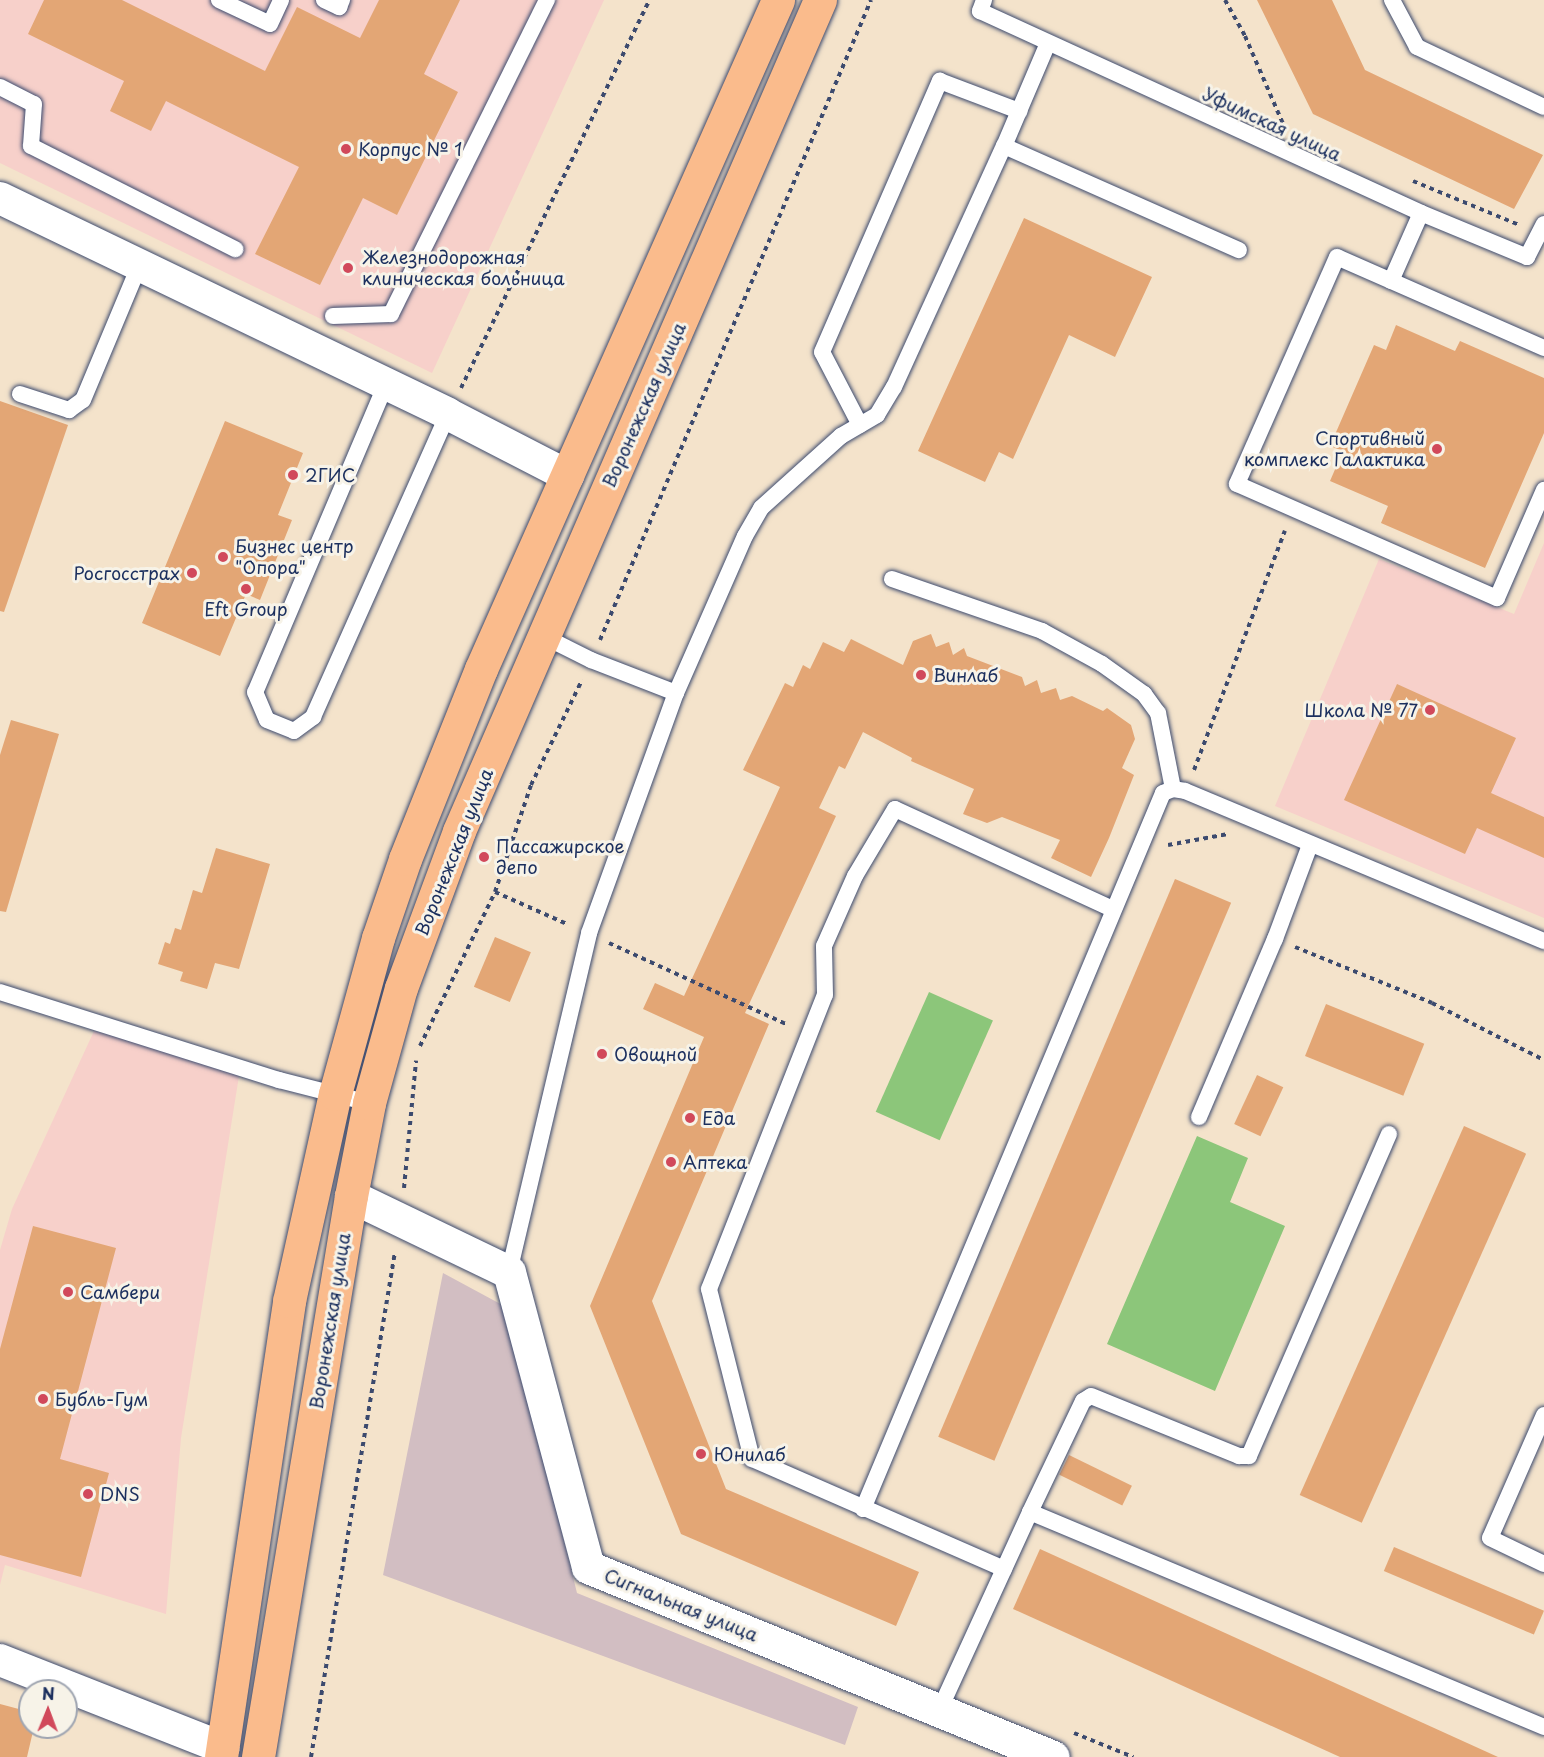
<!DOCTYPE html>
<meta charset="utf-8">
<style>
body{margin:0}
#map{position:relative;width:1544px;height:1757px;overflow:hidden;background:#f4e3cb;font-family:"Playpen Sans",sans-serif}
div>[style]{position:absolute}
.built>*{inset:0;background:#f7d0ca}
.industrial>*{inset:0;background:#d2bec2}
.green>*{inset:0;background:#8cc67a;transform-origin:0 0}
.building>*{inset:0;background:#e3a675;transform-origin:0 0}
.path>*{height:4px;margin-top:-2px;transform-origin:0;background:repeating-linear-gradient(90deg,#3c4a6e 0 4.5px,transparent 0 9px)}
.roads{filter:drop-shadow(0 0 2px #3c4a6e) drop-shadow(0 0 2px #3c4a6e)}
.service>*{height:16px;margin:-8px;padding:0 8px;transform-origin:8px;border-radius:8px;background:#fff}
.minor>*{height:32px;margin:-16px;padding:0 16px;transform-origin:16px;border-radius:16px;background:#fff}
.tertiary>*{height:33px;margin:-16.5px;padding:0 16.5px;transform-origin:16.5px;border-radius:16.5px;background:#fff}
.primary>*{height:33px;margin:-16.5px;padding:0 16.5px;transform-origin:16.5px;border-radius:16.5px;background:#fabb8c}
.dots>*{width:16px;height:16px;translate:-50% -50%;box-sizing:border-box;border:3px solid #f7f3e8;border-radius:50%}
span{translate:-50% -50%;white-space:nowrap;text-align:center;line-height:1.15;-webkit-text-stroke:6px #f7f3e8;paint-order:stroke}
.street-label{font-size:18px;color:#1b2f5e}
.poi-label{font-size:18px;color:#1b2f5e}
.left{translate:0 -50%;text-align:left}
.right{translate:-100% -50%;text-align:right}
.north{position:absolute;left:18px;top:1679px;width:60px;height:60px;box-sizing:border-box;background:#f7f3e8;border:2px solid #9fa5b1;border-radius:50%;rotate:1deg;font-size:16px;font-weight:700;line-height:24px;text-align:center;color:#1b2f5e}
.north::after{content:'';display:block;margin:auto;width:21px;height:27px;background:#d1495b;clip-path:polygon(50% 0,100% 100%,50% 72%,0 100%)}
</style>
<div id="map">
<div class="built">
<i style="clip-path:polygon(0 0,604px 0,432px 373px,0 163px)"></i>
<i style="clip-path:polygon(1544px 543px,1544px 918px,1275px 806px,1379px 559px,1514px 614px)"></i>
<i style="clip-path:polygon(94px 1031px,213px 1059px,239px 1076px,181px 1438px,166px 1614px,5px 1565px,0 1585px,0 1250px,12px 1209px)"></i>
</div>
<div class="industrial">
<i style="clip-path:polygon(443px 1273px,506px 1307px,577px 1593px,858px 1707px,845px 1745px,383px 1575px)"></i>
</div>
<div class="green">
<i style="left:929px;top:992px;width:70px;height:131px;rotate:24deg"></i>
<i style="clip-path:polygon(1197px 1136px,1248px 1158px,1230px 1202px,1285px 1226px,1215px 1391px,1107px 1344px)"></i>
</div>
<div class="building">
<i style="clip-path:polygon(44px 0,122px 0,265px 71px,297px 7px,360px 38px,379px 0,460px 0,424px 74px,458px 92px,397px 215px,363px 198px,320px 285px,255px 254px,299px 167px,166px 101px,151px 131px,110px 111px,124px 81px,28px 34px)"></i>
<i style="clip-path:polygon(1257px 0,1332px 0,1365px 70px,1543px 155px,1514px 209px,1313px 114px)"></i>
<i style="clip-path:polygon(1024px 218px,1152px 277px,1115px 357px,1069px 335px,1013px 459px,999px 452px,985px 482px,918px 451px)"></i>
<i style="clip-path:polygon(1396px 325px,1455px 351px,1460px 341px,1544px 378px,1544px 433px,1485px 568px,1381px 523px,1388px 506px,1330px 481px,1343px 451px,1330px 446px,1374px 345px,1386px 350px)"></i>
<i style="clip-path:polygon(0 401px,68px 425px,4px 612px,0 611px)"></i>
<i style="clip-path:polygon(225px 421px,303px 453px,278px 515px,292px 520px,260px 600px,246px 594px,220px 656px,142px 623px)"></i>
<i style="clip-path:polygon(931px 634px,936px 647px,949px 642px,953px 655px,964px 648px,967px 656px,1022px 677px,1025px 686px,1037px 680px,1041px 693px,1056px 688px,1060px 700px,1072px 696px,1103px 711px,1107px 708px,1131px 725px,1135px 739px,1122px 768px,1134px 775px,1109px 838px,1091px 877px,1051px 858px,1060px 840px,1002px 817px,987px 823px,963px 814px,974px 789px,911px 761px,912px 758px,863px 732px,845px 769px,839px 766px,819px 808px,836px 816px,745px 1013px,769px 1024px,652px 1301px,726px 1489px,919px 1572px,896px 1626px,681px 1534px,590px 1306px,704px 1037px,643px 1009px,655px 983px,684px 996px,780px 787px,743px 770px,785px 683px,793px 687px,803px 665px,810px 669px,823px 642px,844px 652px,851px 639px,903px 665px,913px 641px)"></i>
<i style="clip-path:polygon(1397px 684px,1516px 738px,1491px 793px,1544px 817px,1544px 858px,1477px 828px,1465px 854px,1344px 800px)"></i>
<i style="clip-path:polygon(11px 720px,59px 734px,6px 912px,0 911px,0 755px)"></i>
<i style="clip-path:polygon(216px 848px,270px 864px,239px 969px,215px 963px,207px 989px,180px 981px,183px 972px,158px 964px,165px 942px,170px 944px,175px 928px,181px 930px,193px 890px,202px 893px)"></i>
<i style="left:1175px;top:879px;width:61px;height:606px;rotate:23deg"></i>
<i style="left:495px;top:937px;width:39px;height:54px;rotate:23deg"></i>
<i style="left:1326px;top:1004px;width:106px;height:56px;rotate:22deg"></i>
<i style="left:1257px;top:1075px;width:29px;height:54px;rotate:25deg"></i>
<i style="left:1464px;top:1126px;width:68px;height:404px;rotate:24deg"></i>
<i style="clip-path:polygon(33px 1226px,116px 1248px,60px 1459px,109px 1473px,81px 1577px,0 1555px,0 1349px)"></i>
<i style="left:1069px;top:1455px;width:70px;height:22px;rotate:26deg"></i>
<i style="left:1394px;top:1547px;width:163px;height:26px;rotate:23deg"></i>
<i style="clip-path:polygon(1040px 1549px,1498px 1757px,1340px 1757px,1013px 1609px)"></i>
<i style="clip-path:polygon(0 1704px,30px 1712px,30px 1727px,34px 1727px,27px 1757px,0 1757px)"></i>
</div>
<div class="path">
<i style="left:1225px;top:0;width:41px;rotate:60.9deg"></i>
<i style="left:1245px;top:36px;width:96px;rotate:66.6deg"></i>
<i style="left:1413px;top:181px;width:115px;rotate:22.5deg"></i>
<i style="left:461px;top:388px;width:431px;rotate:-64.1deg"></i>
<i style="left:600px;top:640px;width:695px;rotate:-67.05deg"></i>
<i style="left:1194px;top:770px;width:256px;rotate:-69.2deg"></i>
<i style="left:1168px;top:845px;width:61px;rotate:-10.4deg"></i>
<i style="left:495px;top:892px;width:79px;rotate:24deg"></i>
<i style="left:609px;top:943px;width:197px;rotate:24.6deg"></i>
<i style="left:1295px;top:947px;width:148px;rotate:22.2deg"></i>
<i style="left:1432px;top:1003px;width:126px;rotate:27deg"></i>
<i style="left:420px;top:1046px;width:171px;rotate:-64deg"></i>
<i style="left:495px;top:892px;width:113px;rotate:-71.4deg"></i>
<i style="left:531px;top:785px;width:117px;rotate:-64.1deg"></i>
<i style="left:404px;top:1188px;width:128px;rotate:-84.6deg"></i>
<i style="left:1074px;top:1733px;width:64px;rotate:22.1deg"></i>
<i style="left:311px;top:1757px;width:512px;rotate:-80.56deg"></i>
</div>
<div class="roads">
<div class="service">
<i style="left:219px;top:0;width:56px;rotate:25.2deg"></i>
<i style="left:270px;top:24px;width:26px;rotate:-65deg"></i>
<i style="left:324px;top:0;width:17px;rotate:25deg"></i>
<i style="left:339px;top:7px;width:8px;rotate:-67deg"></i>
<i style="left:984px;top:0;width:12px;rotate:110deg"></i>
<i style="left:980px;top:11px;width:485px;rotate:24.6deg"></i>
<i style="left:1421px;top:213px;width:115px;rotate:22.5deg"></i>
<i style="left:1527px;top:257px;width:37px;rotate:-63deg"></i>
<i style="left:1392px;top:0;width:53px;rotate:62deg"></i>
<i style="left:1417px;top:47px;width:140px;rotate:25.3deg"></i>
<i style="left:1048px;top:43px;width:112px;rotate:113.1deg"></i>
<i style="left:1004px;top:146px;width:257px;rotate:23.9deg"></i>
<i style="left:0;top:87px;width:38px;rotate:27deg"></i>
<i style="left:34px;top:104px;width:42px;rotate:94.1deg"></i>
<i style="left:31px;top:146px;width:229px;rotate:26.8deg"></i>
<i style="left:1391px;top:281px;width:74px;rotate:-66.2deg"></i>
<i style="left:333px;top:316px;width:58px;rotate:-2deg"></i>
<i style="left:391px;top:314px;width:351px;rotate:-63.6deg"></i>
<i style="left:1544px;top:348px;width:226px;rotate:-156.3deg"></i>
<i style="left:1337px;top:257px;width:248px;rotate:113.8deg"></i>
<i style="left:1237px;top:484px;width:284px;rotate:23.7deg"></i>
<i style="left:1497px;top:598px;width:118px;rotate:-66.5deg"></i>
<i style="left:386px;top:384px;width:335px;rotate:113deg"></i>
<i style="left:255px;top:692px;width:30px;rotate:67deg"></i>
<i style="left:267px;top:720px;width:29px;rotate:22deg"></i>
<i style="left:294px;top:731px;width:24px;rotate:-36deg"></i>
<i style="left:313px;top:717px;width:332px;rotate:-66deg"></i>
<i style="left:20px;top:394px;width:52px;rotate:18.1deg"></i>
<i style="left:69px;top:410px;width:17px;rotate:-36deg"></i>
<i style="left:83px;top:400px;width:145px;rotate:-67.3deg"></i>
<i style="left:860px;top:425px;width:82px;rotate:-117.5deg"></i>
<i style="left:822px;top:352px;width:296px;rotate:-66.5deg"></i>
<i style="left:940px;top:81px;width:85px;rotate:20.8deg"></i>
<i style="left:892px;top:579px;width:159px;rotate:19.1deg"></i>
<i style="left:1042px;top:631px;width:68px;rotate:28.8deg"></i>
<i style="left:1102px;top:664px;width:52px;rotate:35.5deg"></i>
<i style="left:1144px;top:694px;width:24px;rotate:54deg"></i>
<i style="left:1158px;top:713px;width:77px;rotate:78.8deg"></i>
<i style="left:676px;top:693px;width:171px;rotate:-66.3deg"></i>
<i style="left:745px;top:536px;width:32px;rotate:-60deg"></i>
<i style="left:761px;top:508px;width:108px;rotate:-42deg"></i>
<i style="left:841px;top:436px;width:42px;rotate:-30.3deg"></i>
<i style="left:877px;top:415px;width:33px;rotate:-59deg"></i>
<i style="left:894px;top:387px;width:265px;rotate:-65.5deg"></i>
<i style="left:0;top:992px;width:293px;rotate:17.5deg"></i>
<i style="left:279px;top:1080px;width:93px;rotate:14.3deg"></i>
<i style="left:1199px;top:1117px;width:194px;rotate:-66.9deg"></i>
<i style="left:1275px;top:939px;width:100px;rotate:-69.6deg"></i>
<i style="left:509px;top:1272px;width:348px;rotate:-76.7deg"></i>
<i style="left:589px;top:933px;width:255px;rotate:-70.1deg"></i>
<i style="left:676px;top:693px;width:91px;rotate:-158.8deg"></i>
<i style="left:591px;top:660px;width:51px;rotate:-153.4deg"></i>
<i style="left:1544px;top:1415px;width:134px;rotate:113.7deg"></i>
<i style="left:1490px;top:1538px;width:60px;rotate:25.7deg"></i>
<i style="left:863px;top:1509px;width:776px;rotate:-67.27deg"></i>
<i style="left:1163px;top:793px;width:11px;rotate:-22deg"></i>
<i style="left:1173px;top:789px;width:12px;rotate:9deg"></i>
<i style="left:1185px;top:791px;width:389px;rotate:22.7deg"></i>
<i style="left:1030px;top:1512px;width:123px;rotate:-64.5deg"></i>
<i style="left:1083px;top:1401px;width:9px;rotate:-32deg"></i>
<i style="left:1091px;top:1396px;width:160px;rotate:22.1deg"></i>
<i style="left:1239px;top:1456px;width:10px"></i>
<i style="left:1249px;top:1456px;width:351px;rotate:-66.5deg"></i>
<i style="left:1004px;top:1569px;width:275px;rotate:-156.4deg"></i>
<i style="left:752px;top:1459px;width:175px;rotate:-104.2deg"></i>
<i style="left:709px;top:1289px;width:316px;rotate:-68.5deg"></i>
<i style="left:825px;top:995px;width:49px;rotate:-91.2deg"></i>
<i style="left:824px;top:946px;width:77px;rotate:-66.1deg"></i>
<i style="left:855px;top:876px;width:78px;rotate:-59.2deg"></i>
<i style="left:895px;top:809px;width:239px;rotate:24.7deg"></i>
<i style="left:939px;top:1711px;width:219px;rotate:-65.4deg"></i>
<i style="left:1030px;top:1512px;width:557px;rotate:22.7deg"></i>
</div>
<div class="minor">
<i style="left:0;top:198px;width:497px;rotate:25.7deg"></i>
<i style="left:448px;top:414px;width:135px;rotate:27.3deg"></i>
<i style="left:0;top:1660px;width:240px;rotate:21.5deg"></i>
</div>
<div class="tertiary">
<i style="left:351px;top:1196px;width:175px;rotate:25.7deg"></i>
<i style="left:509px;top:1272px;width:305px;rotate:75deg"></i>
<i style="left:588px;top:1567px;width:502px;rotate:22.23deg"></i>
</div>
<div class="primary">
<i style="left:221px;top:1757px;width:461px;rotate:-81.5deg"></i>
<i style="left:289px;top:1301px;width:212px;rotate:-77.5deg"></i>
<i style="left:335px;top:1094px;width:162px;rotate:-74.6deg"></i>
<i style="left:378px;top:938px;width:83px;rotate:-71.1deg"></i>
<i style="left:405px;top:859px;width:205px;rotate:-68.2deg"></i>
<i style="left:481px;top:669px;width:732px;rotate:-66.06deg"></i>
<i style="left:258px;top:1757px;width:569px;rotate:-80.59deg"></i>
<i style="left:351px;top:1196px;width:95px;rotate:-79deg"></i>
<i style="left:369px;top:1103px;width:119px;rotate:-74.5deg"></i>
<i style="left:401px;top:988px;width:167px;rotate:-69.7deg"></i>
<i style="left:459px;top:831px;width:906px;rotate:-66.52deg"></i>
</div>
</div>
<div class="dots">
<i style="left:346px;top:149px;background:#d1495b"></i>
<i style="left:348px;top:268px;background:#d1495b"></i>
<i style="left:1437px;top:449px;background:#d1495b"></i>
<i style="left:293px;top:475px;background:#d1495b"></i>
<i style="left:223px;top:557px;background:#d1495b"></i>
<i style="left:192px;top:573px;background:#d1495b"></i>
<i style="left:246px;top:589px;background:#d1495b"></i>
<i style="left:921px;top:675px;background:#d1495b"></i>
<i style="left:1430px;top:710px;background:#d1495b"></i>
<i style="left:484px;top:857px;background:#d1495b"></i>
<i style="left:602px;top:1054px;background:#d1495b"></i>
<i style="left:690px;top:1118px;background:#d1495b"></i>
<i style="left:671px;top:1162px;background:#d1495b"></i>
<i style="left:68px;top:1292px;background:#d1495b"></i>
<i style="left:43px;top:1399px;background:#d1495b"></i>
<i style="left:701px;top:1454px;background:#d1495b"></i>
<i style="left:88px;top:1494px;background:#d1495b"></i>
</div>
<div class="street-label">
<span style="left:1272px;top:124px;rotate:25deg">Уфимская улица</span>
<span style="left:644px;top:405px;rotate:-66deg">Воронежская улица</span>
<span style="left:454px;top:852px;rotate:-68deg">Воронежская улица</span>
<span style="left:330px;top:1321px;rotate:-81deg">Воронежская улица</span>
<span style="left:681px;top:1605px;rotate:22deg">Сигнальная улица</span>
</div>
<div class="poi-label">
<span class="left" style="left:358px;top:149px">Корпус № 1</span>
<span class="left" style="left:362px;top:268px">Железнодорожная<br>клиническая больница</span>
<span class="right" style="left:1425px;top:449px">Спортивный<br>комплекс Галактика</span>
<span class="left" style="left:305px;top:475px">2ГИС</span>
<span class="left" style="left:235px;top:557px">Бизнес центр<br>"Опора"</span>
<span class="right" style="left:180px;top:573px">Росгосстрах</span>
<span style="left:246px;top:609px">Eft Group</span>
<span class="left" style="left:933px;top:675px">Винлаб</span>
<span class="right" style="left:1418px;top:710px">Школа № 77</span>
<span class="left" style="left:496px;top:857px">Пассажирское<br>депо</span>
<span class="left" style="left:614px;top:1054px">Овощной</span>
<span class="left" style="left:702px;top:1118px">Еда</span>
<span class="left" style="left:683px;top:1162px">Аптека</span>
<span class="left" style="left:80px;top:1292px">Самбери</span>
<span class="left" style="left:55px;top:1399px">Бубль-Гум</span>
<span class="left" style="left:714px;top:1454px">Юнилаб</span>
<span class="left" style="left:100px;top:1494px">DNS</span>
</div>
<div class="north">N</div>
</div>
